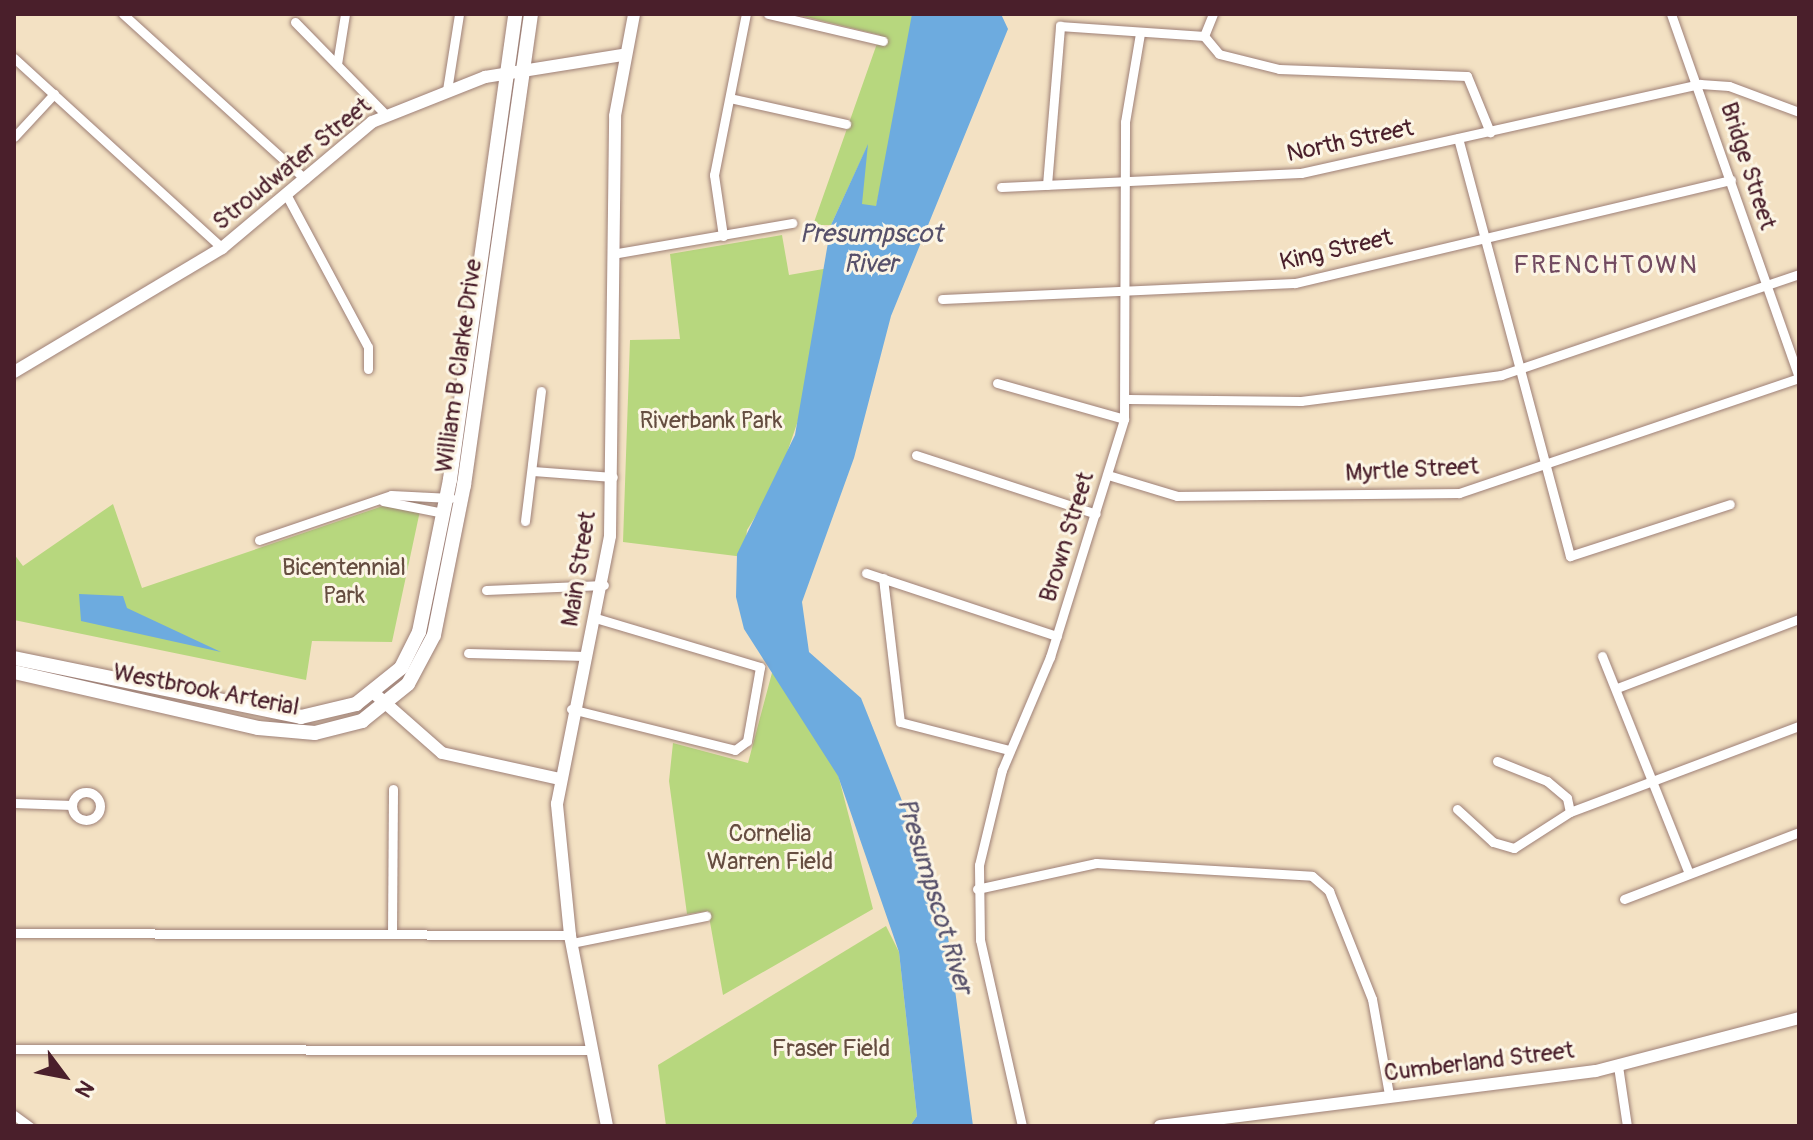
<!DOCTYPE html>
<style>
body{margin:0}
#map{position:relative;width:1813px;height:1140px;overflow:hidden;background:#f3e1c3;font-family:Pangolin,sans-serif}
div>[style]{position:absolute}
.green>*{inset:0;background:#b7d77e}
.water>*{inset:0;background:#6dabdf}
.roads{filter:drop-shadow(0 0 2px #9e8077) drop-shadow(0 0 2px #9e8077)}
.minor>*{height:9px;margin:-4.5px;padding:0 4.5px;transform-origin:4.5px;border-radius:4.5px;background:#fff}
.minor>.ring{margin:-4.5px;padding:0;box-sizing:content-box;background:none;border:9px solid #fff;border-radius:50%}
.major>*{height:12px;margin:-6px;padding:0 6px;transform-origin:6px;border-radius:6px;background:#fff}
.highway>*{height:14px;margin:-7px;padding:0 7px;transform-origin:7px;border-radius:7px;background:#fff}
span{translate:-50% -50%;white-space:nowrap;text-align:center;line-height:1.15;-webkit-text-stroke:6px #fcf5e5;paint-order:stroke}
.street-label{font-size:24px;color:#4a1f2b}
.park-label{font-size:24px;color:#654d40}
.water-label{font-size:26px;color:#56506a;font-style:italic}
.neighbourhood-label{font-size:26px;color:#724b61;letter-spacing:2px}
.frame{position:absolute;inset:0;border:16px solid #4a1f2b;pointer-events:none}
.north{position:absolute;left:24px;top:1036px;width:80px;height:80px;-webkit-text-stroke:6px #fcf5e5;paint-order:stroke;rotate:122deg;font-size:22px;font-weight:700;line-height:32px;text-align:center;color:#4a1f2b}
.north::after{content:'';display:block;margin:auto;width:28px;height:36px;background:#4a1f2b;clip-path:polygon(50% 0,100% 100%,50% 72%,0 100%)}
</style>
<div id="map">
<div class="green">
<i style="clip-path:polygon(794px 14px,912px 14px,915px 25px,876px 207px,861px 205px,867px 147px,831px 225px,813px 225px,880px 35px)"></i>
<i style="clip-path:polygon(782px 235px,789px 275px,829px 268px,803px 406px,777px 482px,747px 530px,744px 557px,623px 542px,630px 340px,680px 339px,670px 254px)"></i>
<i style="clip-path:polygon(424px 492px,392px 642px,312px 641px,306px 680px,14px 620px,14px 554px,23px 566px,113px 504px,142px 588px)"></i>
<i style="clip-path:polygon(773px 669px,828px 736px,873px 909px,723px 995px,708px 911px,687px 914px,669px 781px,673px 743px,748px 763px)"></i>
<i style="clip-path:polygon(886px 926px,899px 952px,917px 1116px,910px 1126px,666px 1126px,658px 1065px)"></i>
</div>
<div class="water">
<i style="clip-path:polygon(912px 14px,1001px 14px,1008px 29px,891px 316px,854px 458px,802px 602px,809px 652px,861px 698px,944px 906px,973px 1126px,910px 1126px,917px 1116px,899px 952px,838px 776px,744px 629px,736px 597px,737px 554px,795px 435px,831px 225px,868px 144px,862px 204px,876px 206px)"></i>
<i style="clip-path:polygon(79px 594px,123px 596px,127px 608px,221px 652px,81px 621px)"></i>
</div>
<div class="roads">
<div class="minor">
<i style="left:123px;top:14px;width:246px;rotate:42.2deg"></i>
<i style="left:768px;top:14px;width:118px;rotate:13.2deg"></i>
<i style="left:1671px;top:14px;width:386px;rotate:70.6deg"></i>
<i style="left:295px;top:22px;width:130px;rotate:45.6deg"></i>
<i style="left:1204px;top:36px;width:23px;rotate:50deg"></i>
<i style="left:1219px;top:54px;width:62px;rotate:14deg"></i>
<i style="left:1279px;top:69px;width:188px;rotate:2.1deg"></i>
<i style="left:1467px;top:76px;width:61px;rotate:67.7deg"></i>
<i style="left:1204px;top:36px;width:24px;rotate:-68deg"></i>
<i style="left:14px;top:58px;width:282px;rotate:42.4deg"></i>
<i style="left:337px;top:64px;width:51px;rotate:-80.9deg"></i>
<i style="left:447px;top:90px;width:77px;rotate:-81deg"></i>
<i style="left:730px;top:98px;width:119px;rotate:12.6deg"></i>
<i style="left:14px;top:137px;width:59px;rotate:-47.1deg"></i>
<i style="left:1458px;top:138px;width:433px;rotate:75deg"></i>
<i style="left:1570px;top:556px;width:168px;rotate:-18deg"></i>
<i style="left:1047px;top:185px;width:160px;rotate:-85.3deg"></i>
<i style="left:1060px;top:26px;width:144px;rotate:4deg"></i>
<i style="left:1001px;top:187px;width:300px;rotate:-2.7deg"></i>
<i style="left:1301px;top:173px;width:409px;rotate:-12.6deg"></i>
<i style="left:1700px;top:84px;width:29px;rotate:4deg"></i>
<i style="left:1729px;top:86px;width:75px;rotate:20.4deg"></i>
<i style="left:287px;top:196px;width:171px;rotate:61.8deg"></i>
<i style="left:368px;top:347px;width:22px;rotate:90deg"></i>
<i style="left:723px;top:236px;width:62px;rotate:-98.4deg"></i>
<i style="left:714px;top:175px;width:164px;rotate:-78.8deg"></i>
<i style="left:618px;top:253px;width:177px;rotate:-9.8deg"></i>
<i style="left:942px;top:299px;width:353px;rotate:-2.6deg"></i>
<i style="left:1295px;top:283px;width:448px;rotate:-13.3deg"></i>
<i style="left:997px;top:383px;width:132px;rotate:15.8deg"></i>
<i style="left:1128px;top:399px;width:173px;rotate:0.7deg"></i>
<i style="left:1301px;top:401px;width:202px;rotate:-7.4deg"></i>
<i style="left:1501px;top:375px;width:315px;rotate:-18.7deg"></i>
<i style="left:916px;top:455px;width:189px;rotate:18.1deg"></i>
<i style="left:533px;top:471px;width:80px;rotate:4.3deg"></i>
<i style="left:1108px;top:475px;width:72px;rotate:16.9deg"></i>
<i style="left:1177px;top:496px;width:282px;rotate:-0.6deg"></i>
<i style="left:1459px;top:493px;width:359px;rotate:-18.7deg"></i>
<i style="left:383px;top:501px;width:61px;rotate:11.3deg"></i>
<i style="left:525px;top:521px;width:131px;rotate:-83deg"></i>
<i style="left:259px;top:540px;width:139px;rotate:-18.8deg"></i>
<i style="left:391px;top:495px;width:60px;rotate:2.9deg"></i>
<i style="left:866px;top:573px;width:201px;rotate:18.3deg"></i>
<i style="left:883px;top:578px;width:145px;rotate:83.3deg"></i>
<i style="left:900px;top:722px;width:113px;rotate:14.4deg"></i>
<i style="left:486px;top:590px;width:118px;rotate:-2.4deg"></i>
<i style="left:468px;top:653px;width:118px;rotate:1.5deg"></i>
<i style="left:1602px;top:656px;width:232px;rotate:68.2deg"></i>
<i style="left:1617px;top:688px;width:195px;rotate:-20.8deg"></i>
<i style="left:571px;top:709px;width:169px;rotate:14deg"></i>
<i style="left:735px;top:750px;width:15px;rotate:-37deg"></i>
<i style="left:747px;top:741px;width:75px;rotate:-80deg"></i>
<i style="left:760px;top:667px;width:171px;rotate:-163.4deg"></i>
<i style="left:1497px;top:761px;width:54px;rotate:21.8deg"></i>
<i style="left:1547px;top:781px;width:26px;rotate:40deg"></i>
<i style="left:1567px;top:798px;width:14px;rotate:78deg"></i>
<i class="ring" style="left:72px;top:792px;width:19px;height:19px"></i>
<i style="left:14px;top:803px;width:58px;rotate:2deg"></i>
<i style="left:1457px;top:809px;width:49px;rotate:42.5deg"></i>
<i style="left:1493px;top:842px;width:22px;rotate:16deg"></i>
<i style="left:1514px;top:848px;width:67px;rotate:-32.7deg"></i>
<i style="left:1570px;top:812px;width:245px;rotate:-20.6deg"></i>
<i style="left:977px;top:889px;width:122px;rotate:-12.3deg"></i>
<i style="left:1096px;top:863px;width:216px;rotate:3.4deg"></i>
<i style="left:1312px;top:876px;width:23px;rotate:41deg"></i>
<i style="left:1329px;top:891px;width:116px;rotate:68.3deg"></i>
<i style="left:1372px;top:999px;width:97px;rotate:79.9deg"></i>
<i style="left:1624px;top:899px;width:187px;rotate:-20.9deg"></i>
<i style="left:14px;top:933px;width:556px;rotate:0.21deg"></i>
<i style="left:392px;top:934px;width:145px;rotate:-89.6deg"></i>
<i style="left:572px;top:943px;width:137px;rotate:-11.4deg"></i>
<i style="left:14px;top:1049px;width:578px;rotate:0.1deg"></i>
<i style="left:1618px;top:1066px;width:61px;rotate:81.5deg"></i>
<i style="left:14px;top:1115px;width:19px;rotate:36deg"></i>
<i style="left:1022px;top:1126px;width:191px;rotate:-102.7deg"></i>
<i style="left:980px;top:940px;width:75px;rotate:-90.8deg"></i>
<i style="left:979px;top:865px;width:98px;rotate:-76.4deg"></i>
<i style="left:1002px;top:770px;width:123px;rotate:-67deg"></i>
<i style="left:1050px;top:657px;width:249px;rotate:-72.7deg"></i>
<i style="left:1124px;top:419px;width:297px;rotate:-89.8deg"></i>
<i style="left:1125px;top:122px;width:90px;rotate:-80.4deg"></i>
</div>
<div class="major">
<i style="left:14px;top:372px;width:242px;rotate:-30.8deg"></i>
<i style="left:222px;top:248px;width:196px;rotate:-40deg"></i>
<i style="left:372px;top:122px;width:122px;rotate:-21.7deg"></i>
<i style="left:485px;top:77px;width:139px;rotate:-9.1deg"></i>
<i style="left:375px;top:694px;width:89px;rotate:41.4deg"></i>
<i style="left:442px;top:753px;width:120px;rotate:12.5deg"></i>
<i style="left:607px;top:1126px;width:195px;rotate:-101deg"></i>
<i style="left:570px;top:935px;width:132px;rotate:-95.7deg"></i>
<i style="left:557px;top:804px;width:273px;rotate:-78.8deg"></i>
<i style="left:610px;top:536px;width:420px;rotate:-89.3deg"></i>
<i style="left:615px;top:116px;width:104px;rotate:-79.4deg"></i>
<i style="left:1160px;top:1126px;width:439px;rotate:-7.2deg"></i>
<i style="left:1596px;top:1071px;width:210px;rotate:-14.6deg"></i>
</div>
<div class="highway">
<i style="left:14px;top:658px;width:293px;rotate:11.6deg"></i>
<i style="left:301px;top:717px;width:57px;rotate:-13.3deg"></i>
<i style="left:356px;top:704px;width:58px;rotate:-38.7deg"></i>
<i style="left:401px;top:668px;width:40px;rotate:-63.4deg"></i>
<i style="left:419px;top:632px;width:156px;rotate:-78.5deg"></i>
<i style="left:450px;top:479px;width:470px;rotate:-82deg"></i>
<i style="left:14px;top:672px;width:250px;rotate:12.9deg"></i>
<i style="left:258px;top:728px;width:57px;rotate:5deg"></i>
<i style="left:315px;top:733px;width:49px;rotate:-14.3deg"></i>
<i style="left:362px;top:721px;width:59px;rotate:-38.8deg"></i>
<i style="left:408px;top:684px;width:55px;rotate:-62deg"></i>
<i style="left:434px;top:635px;width:153px;rotate:-78.7deg"></i>
<i style="left:464px;top:485px;width:476px;rotate:-81.9deg"></i>
</div>
</div>
<div class="street-label">
<span style="left:1350px;top:141px;rotate:-12deg">North Street</span>
<span style="left:292px;top:164px;rotate:-39deg">Stroudwater Street</span>
<span style="left:1748px;top:166px;rotate:72deg">Bridge Street</span>
<span style="left:1336px;top:250px;rotate:-13deg">King Street</span>
<span style="left:459px;top:366px;rotate:-82deg">William B Clarke Drive</span>
<span style="left:1412px;top:470px;rotate:-3deg">Myrtle Street</span>
<span style="left:1067px;top:537px;rotate:-73deg">Brown Street</span>
<span style="left:579px;top:569px;rotate:-81deg">Main Street</span>
<span style="left:206px;top:690px;rotate:11deg">Westbrook Arterial</span>
<span style="left:1479px;top:1062px;rotate:-7deg">Cumberland Street</span>
</div>
<div class="park-label">
<span style="left:711px;top:421px">Riverbank Park</span>
<span style="left:344px;top:582px">Bicentennial<br>Park</span>
<span style="left:770px;top:848px">Cornelia<br>Warren Field</span>
<span style="left:831px;top:1049px">Fraser Field</span>
</div>
<div class="water-label">
<span style="left:871px;top:250px">Presumpscot<br>River</span>
<span style="left:934px;top:896px;rotate:73deg">Presumpscot River</span>
</div>
<div class="neighbourhood-label">
<span style="left:1606px;top:266px">FRENCHTOWN</span>
</div>
<div class="frame"></div>
<div class="north">N</div>
</div>
